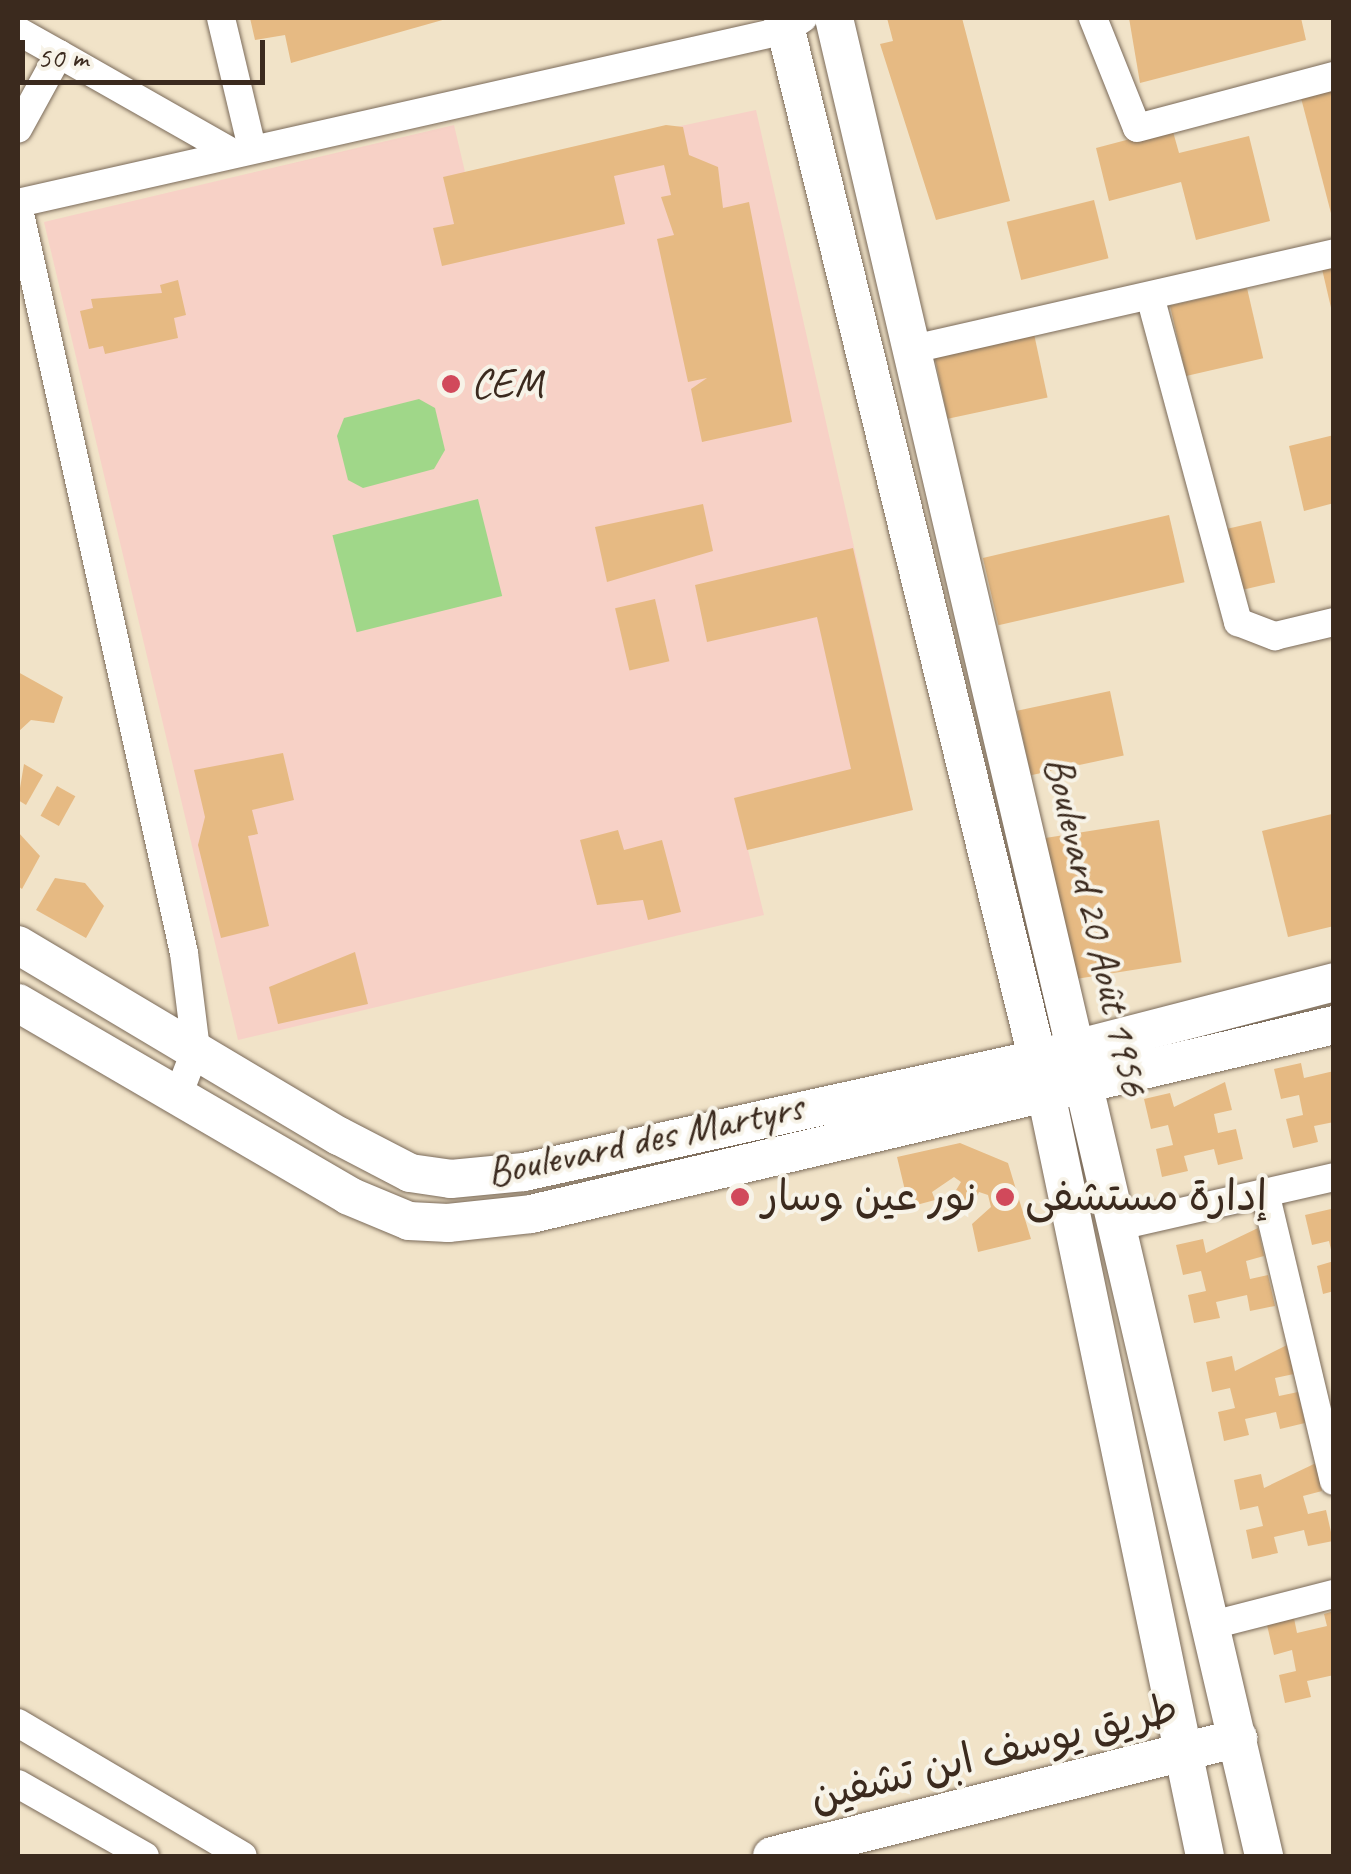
<!DOCTYPE html>
<meta charset="utf-8">
<style>
body{margin:0}
#map{position:relative;width:1351px;height:1874px;overflow:hidden;background:#f1e3c8;font-family:Caveat,"Playpen Sans Arabic",sans-serif}
div>[style]{position:absolute}
.built>*{inset:0;background:#f7d1c6}
.green>*{inset:0;background:#a0d789;transform-origin:0 0}
.building>*{inset:0;background:#e6ba83;transform-origin:0 0}
.roads{filter:drop-shadow(0 0 2px #7b6b5a) drop-shadow(0 0 2px #7b6b5a)}
.street>*{height:28px;margin:-14px;padding:0 14px;transform-origin:14px;border-radius:14px;background:#fff}
.secondary>*{height:38px;margin:-19px;padding:0 19px;transform-origin:19px;border-radius:19px;background:#fff}
.dots>*{width:28px;height:28px;translate:-50% -50%;box-sizing:border-box;border:5px solid #f7f3e8;border-radius:50%}
span{translate:-50% -50%;white-space:nowrap;text-align:center;line-height:1.15;-webkit-text-stroke:8px #f7f3e8;paint-order:stroke}
.poi-label{font-size:42px;color:#3b2a1e}
.left{translate:0 -50%;text-align:left}
.street-label{font-size:42px;color:#3b2a1e}
.frame{position:absolute;inset:0;border:20px solid #3b2a1e;pointer-events:none}
.scale{position:absolute;left:20px;top:40px;width:245px;height:45px;box-sizing:border-box;border:5px solid #3b2a1e;border-top:0;padding-left:12px;font-size:30px;line-height:35px;white-space:nowrap;color:#3b2a1e;-webkit-text-stroke:8px #f7f3e8;paint-order:stroke}
</style>
<div id="map">
<div class="built">
<i style="clip-path:polygon(756px 110px,913px 810px,748px 850px,764px 915px,238px 1040px,44px 222px,454px 125px,465px 172px)"></i>
</div>
<div class="green">
<i style="clip-path:polygon(419px 399px,435px 408px,445px 450px,434px 469px,363px 488px,348px 480px,337px 436px,344px 418px)"></i>
<i style="left:478px;top:499px;width:100px;height:150px;rotate:76deg"></i>
</div>
<div class="building">
<i style="clip-path:polygon(250px 18px,446px 18px,446px 19px,291px 63px,285px 35px,255px 40px)"></i>
<i style="clip-path:polygon(887px 18px,962px 18px,1010px 201px,936px 220px,880px 44px,893px 41px)"></i>
<i style="clip-path:polygon(1129px 18px,1301px 18px,1306px 40px,1140px 83px)"></i>
<i style="clip-path:polygon(1334px 90px,1334px 217px,1332px 217px,1301px 98px)"></i>
<i style="clip-path:polygon(666px 125px,683px 127px,689px 155px,718px 167px,723px 208px,749px 202px,792px 422px,702px 442px,691px 389px,707px 378px,688px 382px,657px 239px,674px 235px,661px 197px,671px 195px,664px 165px,614px 176px,625px 224px,442px 266px,433px 228px,454px 224px,443px 177px)"></i>
<i style="clip-path:polygon(1172px 128px,1179px 153px,1249px 136px,1270px 221px,1196px 240px,1181px 182px,1109px 201px,1096px 148px)"></i>
<i style="left:1094px;top:200px;width:60px;height:90px;rotate:76deg"></i>
<i style="clip-path:polygon(1334px 257px,1334px 312px,1332px 312px,1322px 269px)"></i>
<i style="clip-path:polygon(178px 280px,186px 315px,174px 318px,178px 338px,105px 354px,103px 346px,89px 349px,80px 311px,93px 308px,91px 299px,162px 293px,160px 285px)"></i>
<i style="left:1247px;top:288px;width:72px;height:79px;rotate:77deg"></i>
<i style="left:1033px;top:329px;width:70px;height:102px;rotate:78deg"></i>
<i style="clip-path:polygon(1334px 435px,1334px 503px,1304px 511px,1289px 446px)"></i>
<i style="clip-path:polygon(703px 504px,713px 551px,607px 582px,595px 527px)"></i>
<i style="left:1169px;top:515px;width:69px;height:191px;rotate:77deg"></i>
<i style="left:1261px;top:521px;width:63px;height:42px;rotate:77deg"></i>
<i style="clip-path:polygon(853px 548px,913px 810px,747px 850px,734px 798px,851px 769px,817px 617px,707px 642px,695px 585px)"></i>
<i style="left:655px;top:599px;width:64px;height:41px;rotate:77deg"></i>
<i style="clip-path:polygon(18px 672px,63px 697px,54px 723px,31px 720px,18px 732px)"></i>
<i style="left:1110px;top:691px;width:66px;height:95px;rotate:78deg"></i>
<i style="clip-path:polygon(283px 753px,294px 800px,252px 810px,258px 834px,248px 836px,269px 926px,221px 938px,198px 845px,205px 817px,194px 770px)"></i>
<i style="clip-path:polygon(24px 764px,43px 775px,26px 805px,18px 800px)"></i>
<i style="left:57px;top:786px;width:21px;height:34px;rotate:29deg"></i>
<i style="clip-path:polygon(1332px 814px,1334px 926px,1288px 937px,1262px 831px)"></i>
<i style="left:1159px;top:820px;width:144px;height:115px;rotate:81deg"></i>
<i style="clip-path:polygon(618px 830px,624px 850px,662px 840px,681px 912px,648px 920px,643px 900px,597px 905px,580px 840px)"></i>
<i style="clip-path:polygon(18px 832px,40px 856px,22px 889px,18px 886px)"></i>
<i style="clip-path:polygon(55px 878px,85px 883px,104px 906px,86px 938px,36px 910px)"></i>
<i style="clip-path:polygon(355px 952px,368px 1004px,278px 1024px,269px 987px)"></i>
<i style="clip-path:polygon(1301px 1063px,1304px 1078px,1334px 1071px,1334px 1122px,1314px 1126px,1318px 1142px,1293px 1148px,1286px 1119px,1303px 1115px,1299px 1095px,1281px 1099px,1274px 1069px)"></i>
<i style="clip-path:polygon(1225px 1082px,1232px 1110px,1214px 1114px,1218px 1133px,1236px 1129px,1243px 1159px,1218px 1165px,1214px 1149px,1184px 1156px,1188px 1171px,1162px 1177px,1156px 1149px,1173px 1145px,1168px 1125px,1151px 1129px,1144px 1099px,1170px 1093px,1174px 1107px)"></i>
<i style="clip-path:polygon(960px 1143px,1008px 1163px,1031px 1239px,978px 1252px,972px 1224px,991px 1207px,988px 1195px,979px 1192px,971px 1210px,950px 1200px,961px 1182px,954px 1177px,932px 1192px,935px 1200px,909px 1207px,897px 1157px)"></i>
<i style="clip-path:polygon(1331px 1209px,1334px 1219px,1332px 1254px,1329px 1241px,1312px 1245px,1305px 1215px)"></i>
<i style="clip-path:polygon(1258px 1228px,1264px 1256px,1246px 1261px,1250px 1279px,1268px 1275px,1275px 1306px,1250px 1311px,1247px 1295px,1216px 1302px,1220px 1318px,1194px 1323px,1188px 1295px,1206px 1291px,1201px 1271px,1183px 1275px,1176px 1245px,1203px 1239px,1206px 1253px)"></i>
<i style="clip-path:polygon(1334px 1261px,1334px 1291px,1323px 1294px,1317px 1266px)"></i>
<i style="clip-path:polygon(1287px 1345px,1294px 1374px,1275px 1378px,1279px 1396px,1298px 1392px,1305px 1423px,1280px 1429px,1276px 1412px,1245px 1419px,1249px 1435px,1224px 1441px,1218px 1412px,1235px 1408px,1230px 1388px,1212px 1392px,1206px 1362px,1232px 1356px,1235px 1371px)"></i>
<i style="clip-path:polygon(1316px 1463px,1322px 1491px,1303px 1496px,1308px 1514px,1326px 1510px,1333px 1541px,1308px 1546px,1304px 1530px,1274px 1537px,1278px 1553px,1252px 1559px,1246px 1530px,1263px 1526px,1258px 1506px,1240px 1510px,1234px 1480px,1261px 1474px,1264px 1488px)"></i>
<i style="clip-path:polygon(1334px 1611px,1334px 1675px,1307px 1681px,1311px 1697px,1285px 1703px,1279px 1675px,1296px 1671px,1292px 1650px,1274px 1655px,1267px 1625px,1294px 1618px,1297px 1633px,1327px 1626px,1324px 1614px)"></i>
</div>
<div class="roads">
<div class="street">
<i style="left:221px;top:18px;width:130px;rotate:76.6deg"></i>
<i style="left:1093px;top:18px;width:118px;rotate:68.2deg"></i>
<i style="left:1137px;top:128px;width:204px;rotate:-14.8deg"></i>
<i style="left:18px;top:31px;width:47px;rotate:29.3deg"></i>
<i style="left:59px;top:54px;width:85px;rotate:118.7deg"></i>
<i style="left:59px;top:54px;width:194px;rotate:29.6deg"></i>
<i style="left:18px;top:203px;width:787px;rotate:-12.69deg"></i>
<i style="left:786px;top:30px;width:21px;rotate:-35deg"></i>
<i style="left:18px;top:205px;width:766px;rotate:77.49deg"></i>
<i style="left:184px;top:953px;width:97px;rotate:82.9deg"></i>
<i style="left:196px;top:1049px;width:53px;rotate:111.2deg"></i>
<i style="left:1150px;top:296px;width:338px;rotate:74.9deg"></i>
<i style="left:1238px;top:622px;width:40px;rotate:21deg"></i>
<i style="left:1275px;top:636px;width:61px;rotate:-13.3deg"></i>
<i style="left:913px;top:349px;width:432px;rotate:-12.8deg"></i>
<i style="left:1265px;top:1192px;width:297px;rotate:76.6deg"></i>
<i style="left:1119px;top:1226px;width:221px;rotate:-12.8deg"></i>
<i style="left:1212px;top:1625px;width:126px;rotate:-14.3deg"></i>
<i style="left:18px;top:1723px;width:261px;rotate:30.6deg"></i>
<i style="left:18px;top:1784px;width:146px;rotate:29.6deg"></i>
</div>
<div class="secondary">
<i style="left:783px;top:18px;width:1112px;rotate:76.26deg"></i>
<i style="left:1047px;top:1098px;width:774px;rotate:78.23deg"></i>
<i style="left:834px;top:18px;width:1888px;rotate:76.83deg"></i>
<i style="left:18px;top:945px;width:374px;rotate:30.8deg"></i>
<i style="left:339px;top:1136px;width:80px;rotate:27.5deg"></i>
<i style="left:410px;top:1173px;width:41px;rotate:8.3deg"></i>
<i style="left:451px;top:1179px;width:73px;rotate:-5.5deg"></i>
<i style="left:524px;top:1172px;width:525px;rotate:-12.42deg"></i>
<i style="left:1037px;top:1059px;width:307px;rotate:-14.5deg"></i>
<i style="left:18px;top:1003px;width:383px;rotate:30.2deg"></i>
<i style="left:349px;top:1196px;width:65px;rotate:22.6deg"></i>
<i style="left:409px;top:1221px;width:39px;rotate:3deg"></i>
<i style="left:448px;top:1223px;width:83px;rotate:-6.2deg"></i>
<i style="left:531px;top:1214px;width:825px;rotate:-13.24deg"></i>
<i style="left:772px;top:1856px;width:481px;rotate:-14.2deg"></i>
</div>
</div>
<div class="dots">
<i style="left:451px;top:384px;background:#d1495b"></i>
<i style="left:740px;top:1197px;background:#d1495b"></i>
<i style="left:1005px;top:1197px;background:#d1495b"></i>
</div>
<div class="poi-label">
<span class="left" style="left:471px;top:384px">CEM</span>
<span class="left" style="left:762px;top:1197px">نور عين وسار</span>
<span class="left" style="left:1025px;top:1197px">إدارة مستشفى</span>
</div>
<div class="street-label">
<span style="left:1096px;top:926px;rotate:77deg">Boulevard 20 Août 1956</span>
<span style="left:645px;top:1140px;rotate:-12deg">Boulevard des Martyrs</span>
<span style="left:994px;top:1753px;rotate:-14deg">طريق يوسف ابن تشفين</span>
</div>
<div class="frame"></div>
<div class="scale">50 m</div>
</div>
